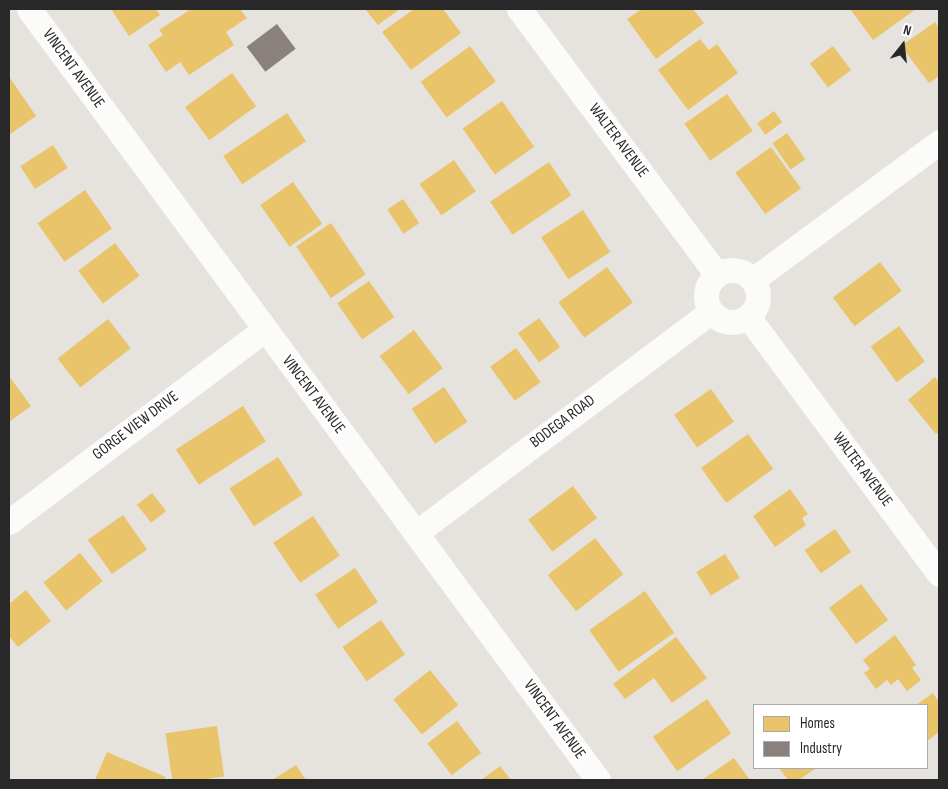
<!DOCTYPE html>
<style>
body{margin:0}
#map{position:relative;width:948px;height:789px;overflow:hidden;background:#e6e2de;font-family:"Sofia Sans Condensed",sans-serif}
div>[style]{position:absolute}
.homes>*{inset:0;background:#e9c46a;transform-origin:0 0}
.industry>*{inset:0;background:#8a817c;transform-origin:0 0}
.street>*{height:25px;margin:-12.5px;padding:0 12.5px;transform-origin:12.5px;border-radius:12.5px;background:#fbfbfa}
.street>.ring{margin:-12.5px;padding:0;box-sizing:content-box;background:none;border:25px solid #fbfbfa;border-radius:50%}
span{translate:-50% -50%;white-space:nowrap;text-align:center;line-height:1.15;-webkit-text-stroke:5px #fff;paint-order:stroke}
.street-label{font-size:16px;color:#282828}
.frame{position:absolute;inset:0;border:10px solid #282828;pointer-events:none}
.legend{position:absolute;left:753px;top:704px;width:175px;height:65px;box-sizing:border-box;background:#fff;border:1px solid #a9a9a9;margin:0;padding:6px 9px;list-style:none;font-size:15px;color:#282828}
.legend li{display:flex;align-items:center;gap:10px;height:25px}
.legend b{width:25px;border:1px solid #a9a9a9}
.north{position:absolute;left:878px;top:20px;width:50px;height:50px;-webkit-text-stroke:4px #fff;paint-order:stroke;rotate:16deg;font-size:14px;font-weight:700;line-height:20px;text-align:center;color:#282828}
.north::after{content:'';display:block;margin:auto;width:18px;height:22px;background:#282828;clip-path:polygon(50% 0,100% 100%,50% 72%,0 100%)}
</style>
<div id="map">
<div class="homes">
<i style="clip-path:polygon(111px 9px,156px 9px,160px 15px,129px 36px)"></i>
<i style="clip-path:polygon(191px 9px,240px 9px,247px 18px,226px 32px,234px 45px,189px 75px,180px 62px,166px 72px,148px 45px,163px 35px,159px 30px)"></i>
<i style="clip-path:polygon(365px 9px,400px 9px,378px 25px)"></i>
<i style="clip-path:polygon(414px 9px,443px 9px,461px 33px,411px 70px,382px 32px)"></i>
<i style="clip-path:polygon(642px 9px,693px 9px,704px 23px,656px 59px,627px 19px)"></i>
<i style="clip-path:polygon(850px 9px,916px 9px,873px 40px)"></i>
<i style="clip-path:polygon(935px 22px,939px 28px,939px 76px,929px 83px,901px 46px)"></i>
<i style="clip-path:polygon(700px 39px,709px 50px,717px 44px,738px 73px,688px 110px,658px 70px)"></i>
<i style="left:470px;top:46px;width:44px;height:61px;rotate:54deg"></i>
<i style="left:833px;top:46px;width:30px;height:29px;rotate:53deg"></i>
<i style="left:232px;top:73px;width:41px;height:58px;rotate:54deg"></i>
<i style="clip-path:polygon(10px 78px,36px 116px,9px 135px,9px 79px)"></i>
<i style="left:727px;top:94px;width:45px;height:52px;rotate:55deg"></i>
<i style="left:502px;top:101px;width:56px;height:48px;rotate:55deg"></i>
<i style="left:774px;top:111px;width:14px;height:21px;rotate:54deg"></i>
<i style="left:287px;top:113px;width:34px;height:77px;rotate:56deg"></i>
<i style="left:787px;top:133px;width:32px;height:18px;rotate:55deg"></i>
<i style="left:53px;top:145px;width:27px;height:39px;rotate:57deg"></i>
<i style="left:771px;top:147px;width:51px;height:44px;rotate:54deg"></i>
<i style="left:454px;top:160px;width:38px;height:42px;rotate:55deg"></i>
<i style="left:549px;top:162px;width:40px;height:71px;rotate:56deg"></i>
<i style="left:293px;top:182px;width:51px;height:40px;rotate:55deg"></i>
<i style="left:85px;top:190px;width:47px;height:58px;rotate:55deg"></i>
<i style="left:403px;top:199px;width:29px;height:19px;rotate:56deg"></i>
<i style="left:583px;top:210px;width:50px;height:50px;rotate:57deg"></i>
<i style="left:331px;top:223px;width:62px;height:42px;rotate:56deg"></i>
<i style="left:115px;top:243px;width:41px;height:46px;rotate:53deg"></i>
<i style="left:880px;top:262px;width:36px;height:59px;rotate:53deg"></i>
<i style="left:607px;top:267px;width:44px;height:60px;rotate:54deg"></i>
<i style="left:369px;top:281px;width:44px;height:39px;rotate:55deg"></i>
<i style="left:539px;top:318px;width:36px;height:26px;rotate:54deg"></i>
<i style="left:108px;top:319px;width:37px;height:64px;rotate:52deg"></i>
<i style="left:899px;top:326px;width:44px;height:35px;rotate:54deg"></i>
<i style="left:414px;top:330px;width:48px;height:43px;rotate:53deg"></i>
<i style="left:516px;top:348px;width:42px;height:32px;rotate:54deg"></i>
<i style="clip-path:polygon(9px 376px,31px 406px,9px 422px)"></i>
<i style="clip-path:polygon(935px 377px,939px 382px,939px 432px,936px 434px,908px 400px)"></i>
<i style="left:444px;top:387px;width:42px;height:39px;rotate:56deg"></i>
<i style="left:711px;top:389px;width:40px;height:45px;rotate:55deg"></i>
<i style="left:243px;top:406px;width:42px;height:80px;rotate:57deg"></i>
<i style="left:748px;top:434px;width:43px;height:58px;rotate:54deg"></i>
<i style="left:278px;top:457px;width:45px;height:58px;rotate:57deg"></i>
<i style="left:573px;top:486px;width:40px;height:56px;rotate:53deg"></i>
<i style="clip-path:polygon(790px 489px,808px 514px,802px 518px,806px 525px,775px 547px,753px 516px)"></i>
<i style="left:152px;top:493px;width:23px;height:19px;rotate:52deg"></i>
<i style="left:123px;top:515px;width:42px;height:43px;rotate:55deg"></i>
<i style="left:313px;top:516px;width:48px;height:48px;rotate:56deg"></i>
<i style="left:835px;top:529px;width:28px;height:37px;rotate:55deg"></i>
<i style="left:595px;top:538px;width:46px;height:60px;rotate:52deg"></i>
<i style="left:80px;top:553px;width:36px;height:47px;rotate:51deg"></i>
<i style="left:725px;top:554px;width:28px;height:34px;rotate:58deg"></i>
<i style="left:355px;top:568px;width:41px;height:48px;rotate:56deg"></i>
<i style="left:861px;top:584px;width:45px;height:40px;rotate:53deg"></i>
<i style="clip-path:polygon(26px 590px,51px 621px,18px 647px,9px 636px,9px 604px)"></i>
<i style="left:645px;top:591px;width:51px;height:68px;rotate:55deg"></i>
<i style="left:381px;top:620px;width:42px;height:47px;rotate:55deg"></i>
<i style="clip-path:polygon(895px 635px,916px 665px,912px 668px,921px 680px,907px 691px,898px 679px,891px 685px,887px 680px,876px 689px,864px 673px,870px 669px,863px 660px)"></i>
<i style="clip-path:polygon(676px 637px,707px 678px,672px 703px,654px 678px,625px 699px,613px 684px)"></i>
<i style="left:430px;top:670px;width:45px;height:47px;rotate:51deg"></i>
<i style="clip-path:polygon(933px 693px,939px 702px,939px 732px,927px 741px,927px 705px,916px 705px)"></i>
<i style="left:707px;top:699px;width:42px;height:66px;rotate:55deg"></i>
<i style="left:457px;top:721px;width:40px;height:37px;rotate:53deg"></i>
<i style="left:217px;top:726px;width:51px;height:52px;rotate:82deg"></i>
<i style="clip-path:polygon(107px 752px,166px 777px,164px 780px,95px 780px)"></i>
<i style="clip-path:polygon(734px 758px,750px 780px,702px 780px)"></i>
<i style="clip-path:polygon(296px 765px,306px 780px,272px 780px)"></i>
<i style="clip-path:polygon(500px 766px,511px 780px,481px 780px)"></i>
<i style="clip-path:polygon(779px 768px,816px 768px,799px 780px,788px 780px)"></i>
</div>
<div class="industry">
<i style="left:277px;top:24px;width:31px;height:38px;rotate:53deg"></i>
</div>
<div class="street">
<i style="left:29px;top:9px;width:958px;rotate:53.57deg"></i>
<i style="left:519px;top:9px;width:329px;rotate:53.3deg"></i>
<i class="ring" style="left:706px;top:270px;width:27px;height:27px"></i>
<i style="left:754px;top:279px;width:230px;rotate:-36.5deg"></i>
<i style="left:749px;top:318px;width:319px;rotate:53.4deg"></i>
<i style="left:9px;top:522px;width:319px;rotate:-37deg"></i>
<i style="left:416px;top:533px;width:368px;rotate:-36.9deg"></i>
</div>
<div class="street-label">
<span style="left:73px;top:69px;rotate:54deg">VINCENT AVENUE</span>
<span style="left:618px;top:141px;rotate:53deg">WALTER AVENUE</span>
<span style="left:313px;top:395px;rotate:53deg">VINCENT AVENUE</span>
<span style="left:563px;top:422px;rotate:-37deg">BODEGA ROAD</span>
<span style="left:136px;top:426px;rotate:-37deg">GORGE VIEW DRIVE</span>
<span style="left:862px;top:470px;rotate:53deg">WALTER AVENUE</span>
<span style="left:554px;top:720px;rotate:54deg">VINCENT AVENUE</span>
</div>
<div class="frame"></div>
<ul class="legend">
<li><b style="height:14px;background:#e9c46a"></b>Homes</li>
<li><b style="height:14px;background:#8a817c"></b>Industry</li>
</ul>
<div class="north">N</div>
</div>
